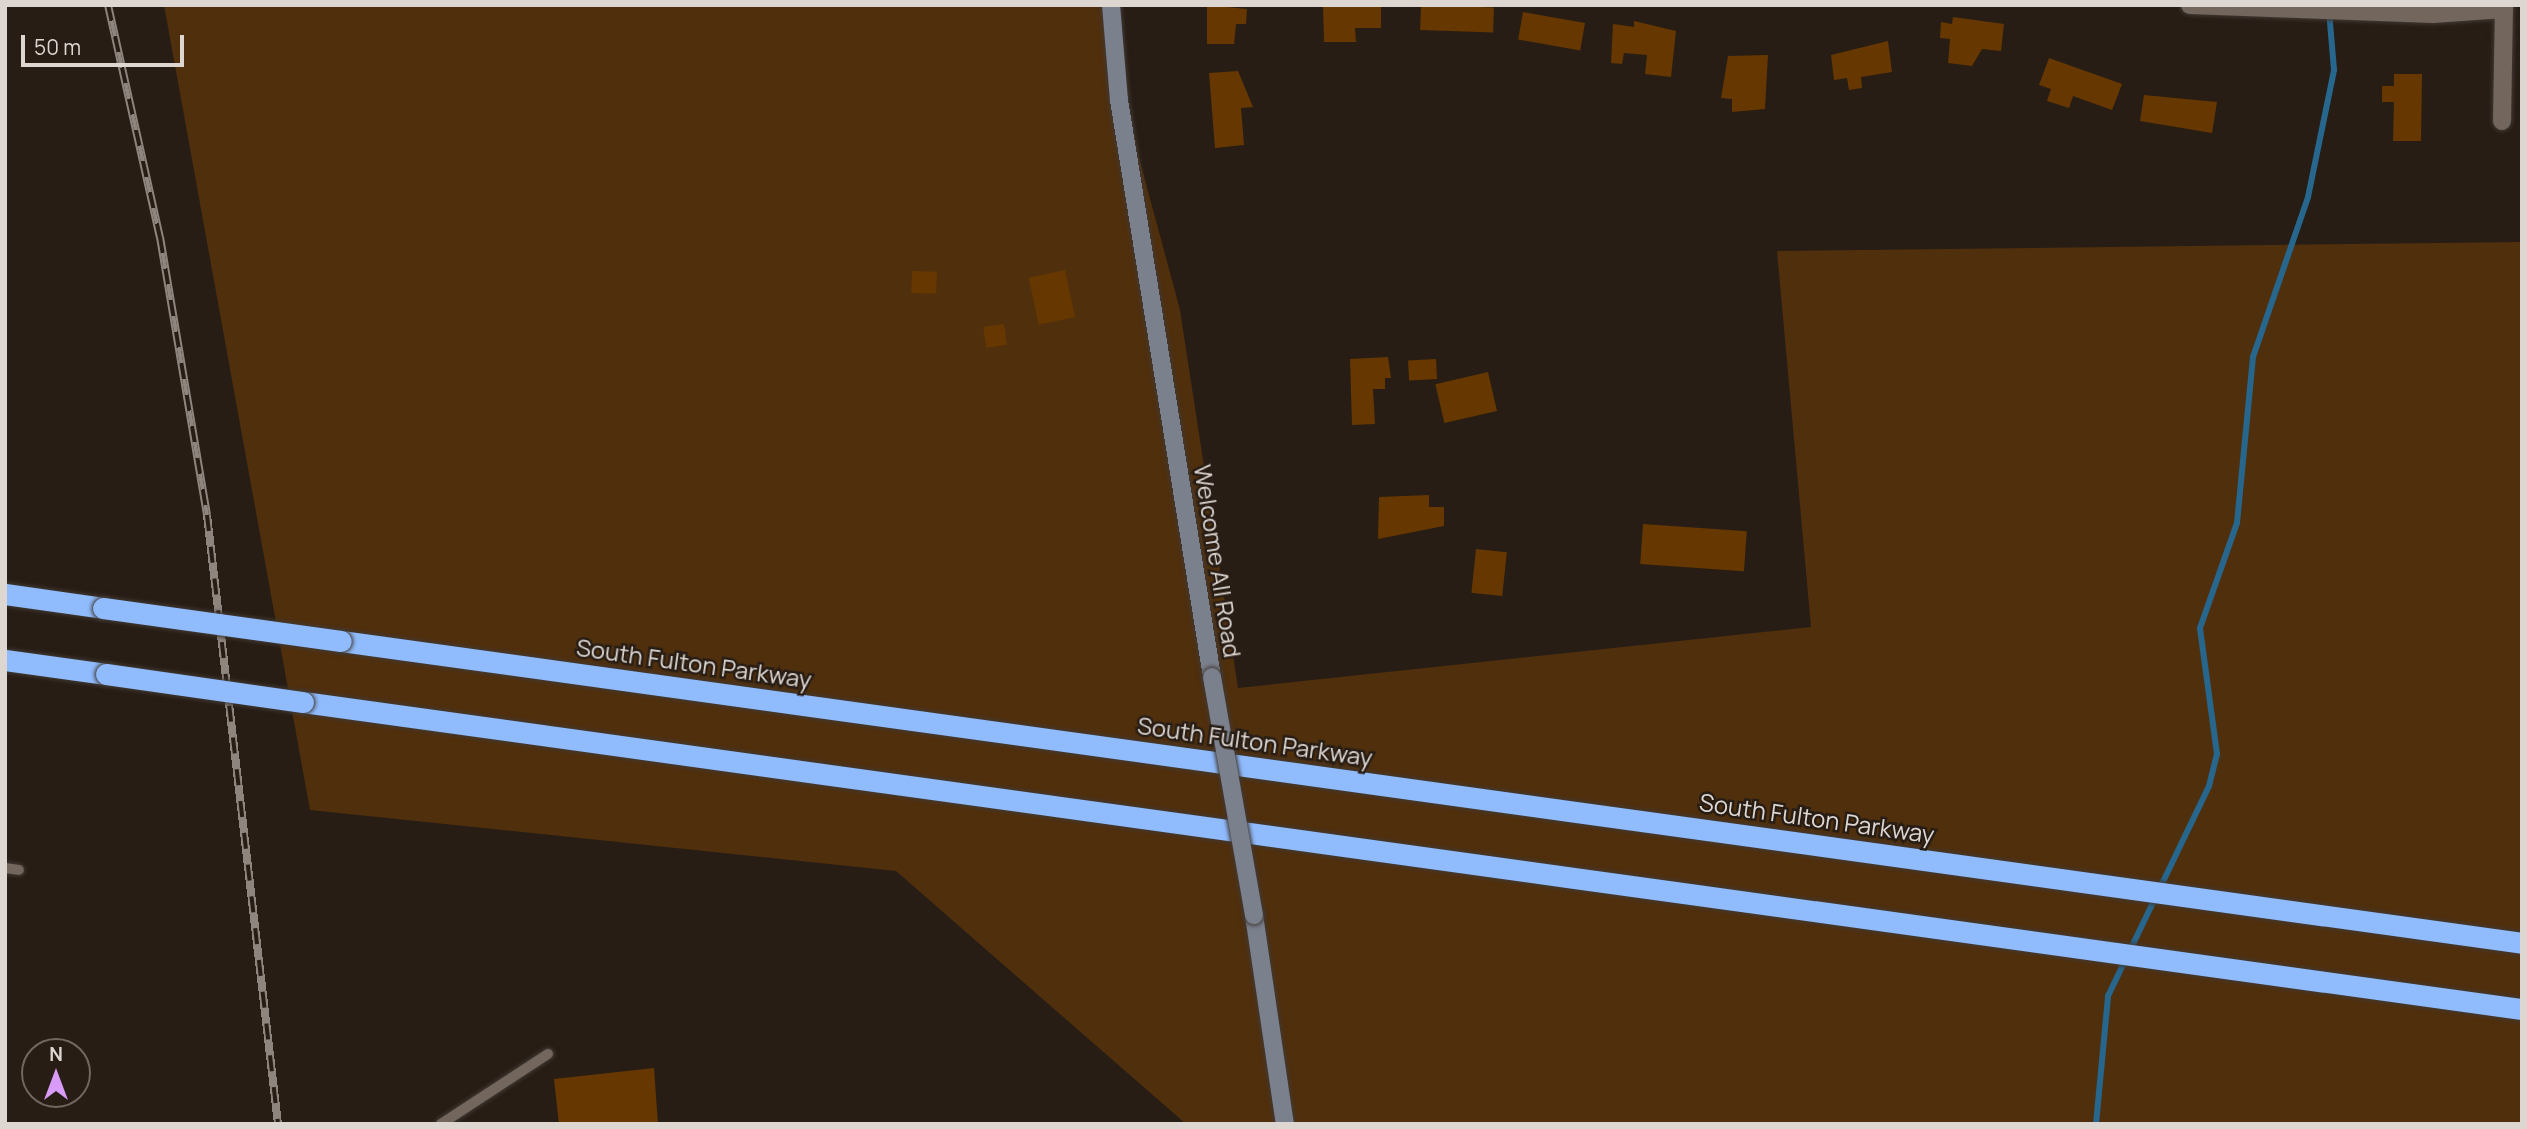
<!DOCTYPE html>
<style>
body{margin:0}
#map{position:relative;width:2527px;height:1129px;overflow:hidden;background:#271d15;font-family:Manrope,sans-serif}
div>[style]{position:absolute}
.green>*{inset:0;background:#502f0c}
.stream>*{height:6px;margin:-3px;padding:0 3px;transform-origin:3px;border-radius:3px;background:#27668d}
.building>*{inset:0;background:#663800;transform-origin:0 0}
.roads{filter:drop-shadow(0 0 2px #413934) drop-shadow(0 0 2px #413934)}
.lane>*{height:10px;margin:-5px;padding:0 5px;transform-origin:5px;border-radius:5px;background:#72665d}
.street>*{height:18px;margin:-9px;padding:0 9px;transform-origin:9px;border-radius:9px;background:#72665d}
.secondary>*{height:18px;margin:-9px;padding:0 9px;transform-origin:9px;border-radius:9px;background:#7b808d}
.highway>*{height:21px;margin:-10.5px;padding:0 10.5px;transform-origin:10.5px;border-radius:10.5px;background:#90bcfe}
.rail>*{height:8px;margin-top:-4px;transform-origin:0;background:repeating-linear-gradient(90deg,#271d15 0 16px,#8e857f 0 32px);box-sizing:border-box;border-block:2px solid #8e857f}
.bridges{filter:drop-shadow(0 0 2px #413934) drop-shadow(0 0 2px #413934)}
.secondary-bridge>*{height:18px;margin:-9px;padding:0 9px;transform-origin:9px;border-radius:9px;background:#7b808d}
.highway-bridge>*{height:21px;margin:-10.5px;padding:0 10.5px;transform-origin:10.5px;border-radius:10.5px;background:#90bcfe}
span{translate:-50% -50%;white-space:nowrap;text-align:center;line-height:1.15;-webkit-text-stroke:5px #271d15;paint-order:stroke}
.street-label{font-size:24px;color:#ddd6d1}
.frame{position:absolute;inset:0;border:7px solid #ddd6d1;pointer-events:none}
.north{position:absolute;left:21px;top:1038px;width:70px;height:70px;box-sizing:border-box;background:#271d15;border:2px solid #706760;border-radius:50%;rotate:0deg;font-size:19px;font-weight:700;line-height:28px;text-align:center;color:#ddd6d1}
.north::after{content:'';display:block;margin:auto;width:24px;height:32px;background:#d89bf8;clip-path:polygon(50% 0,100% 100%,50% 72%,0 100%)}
.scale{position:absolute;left:21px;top:35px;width:163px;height:32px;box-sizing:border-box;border:4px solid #ddd6d1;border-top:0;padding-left:9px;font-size:21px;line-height:24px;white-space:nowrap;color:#ddd6d1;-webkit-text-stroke:5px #271d15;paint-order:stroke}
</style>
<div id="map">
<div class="green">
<i style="clip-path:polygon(164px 5px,1110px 5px,1138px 154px,1180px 310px,1238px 688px,1811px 627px,1777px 251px,2522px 242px,2522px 1124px,1186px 1124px,896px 871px,310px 810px)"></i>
</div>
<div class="stream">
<i style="left:2096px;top:1124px;width:129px;rotate:-84.6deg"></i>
<i style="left:2108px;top:996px;width:233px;rotate:-64.3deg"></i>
<i style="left:2209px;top:786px;width:33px;rotate:-76deg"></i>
<i style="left:2217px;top:754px;width:127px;rotate:-97.7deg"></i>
<i style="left:2200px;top:628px;width:111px;rotate:-70.6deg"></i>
<i style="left:2237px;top:523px;width:167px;rotate:-84.5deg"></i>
<i style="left:2253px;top:357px;width:169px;rotate:-71deg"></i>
<i style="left:2308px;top:197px;width:130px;rotate:-78.4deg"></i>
<i style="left:2334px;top:70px;width:59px;rotate:-94.8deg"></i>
</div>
<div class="building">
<i style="clip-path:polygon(1207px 5px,1247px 9px,1246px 24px,1236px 24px,1234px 44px,1207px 44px)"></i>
<i style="clip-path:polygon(1323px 5px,1381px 5px,1381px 28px,1355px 28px,1356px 42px,1324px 42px)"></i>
<i style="left:1421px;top:5px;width:73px;height:25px;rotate:2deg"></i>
<i style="left:1523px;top:12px;width:63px;height:28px;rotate:10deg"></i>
<i style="clip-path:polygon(1953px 17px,2004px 24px,2001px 51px,1982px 49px,1972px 66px,1948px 63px,1950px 39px,1940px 38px,1941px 22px,1952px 24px)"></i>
<i style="clip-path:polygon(1634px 21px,1676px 31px,1671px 77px,1645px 74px,1647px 55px,1624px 53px,1622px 64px,1611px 63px,1613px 24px,1634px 27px)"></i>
<i style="clip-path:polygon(1888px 41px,1892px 72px,1861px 77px,1862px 88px,1849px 90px,1847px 78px,1834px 80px,1831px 55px)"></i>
<i style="clip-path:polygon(1768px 55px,1765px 109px,1732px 112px,1732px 99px,1721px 98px,1728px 56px)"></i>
<i style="clip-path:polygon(2049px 58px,2122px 84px,2112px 110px,2073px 96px,2069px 108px,2047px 101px,2051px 89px,2039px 85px)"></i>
<i style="clip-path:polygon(1238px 71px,1253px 107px,1241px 108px,1244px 145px,1215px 148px,1209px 73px)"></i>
<i style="clip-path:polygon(2394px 74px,2422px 74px,2421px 141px,2393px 141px,2394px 102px,2382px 102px,2382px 86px,2394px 86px)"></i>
<i style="clip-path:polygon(2144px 95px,2217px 102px,2212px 133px,2140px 121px)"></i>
<i style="left:1065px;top:270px;width:48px;height:37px;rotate:78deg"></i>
<i style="left:912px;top:271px;width:25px;height:22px;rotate:2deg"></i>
<i style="left:1004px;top:324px;width:21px;height:21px;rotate:82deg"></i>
<i style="clip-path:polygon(1388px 357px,1391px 378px,1385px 378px,1385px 389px,1373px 389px,1375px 424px,1352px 425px,1350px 359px)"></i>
<i style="left:1436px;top:359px;width:20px;height:28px;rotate:87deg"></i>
<i style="left:1488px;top:372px;width:40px;height:54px;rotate:77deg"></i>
<i style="clip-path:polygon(1429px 495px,1429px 507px,1444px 507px,1444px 526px,1378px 539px,1379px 497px)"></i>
<i style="left:1643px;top:524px;width:104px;height:40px;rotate:4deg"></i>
<i style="left:1476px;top:549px;width:31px;height:44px;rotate:6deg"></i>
<i style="clip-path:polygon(654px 1068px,658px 1124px,559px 1124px,554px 1079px)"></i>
</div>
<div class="roads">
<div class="lane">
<i style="left:5px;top:868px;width:14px;rotate:8deg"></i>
<i style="left:441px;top:1124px;width:128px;rotate:-33.2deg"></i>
</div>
<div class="street">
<i style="left:2190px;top:5px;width:243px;rotate:2.1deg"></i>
<i style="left:2433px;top:14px;width:71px;rotate:-4deg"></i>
<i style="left:2502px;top:121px;width:116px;rotate:-89deg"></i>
</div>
<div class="secondary">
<i style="left:1111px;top:5px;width:95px;rotate:85.2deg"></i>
<i style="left:1119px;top:100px;width:584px;rotate:80.84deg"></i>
<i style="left:1254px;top:915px;width:211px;rotate:81.6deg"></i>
</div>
<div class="highway">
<i style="left:5px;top:594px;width:99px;rotate:8.1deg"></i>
<i style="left:341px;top:641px;width:2202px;rotate:7.88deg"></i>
<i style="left:5px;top:660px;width:102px;rotate:7.9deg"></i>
<i style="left:303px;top:702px;width:2240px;rotate:7.88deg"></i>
</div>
</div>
<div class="rail">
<i style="left:108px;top:5px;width:238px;rotate:77.4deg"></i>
<i style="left:160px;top:237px;width:282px;rotate:80.4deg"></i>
<i style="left:207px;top:515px;width:613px;rotate:83.35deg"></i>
</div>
<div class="bridges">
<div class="secondary-bridge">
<i style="left:1212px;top:677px;width:242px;rotate:80deg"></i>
</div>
<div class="highway-bridge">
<i style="left:103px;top:608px;width:240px;rotate:7.9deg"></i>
<i style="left:106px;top:674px;width:199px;rotate:8.1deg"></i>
</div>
</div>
<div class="street-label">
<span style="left:1218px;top:561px;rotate:81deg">Welcome All Road</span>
<span style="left:694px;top:663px;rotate:8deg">South Fulton Parkway</span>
<span style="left:1255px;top:741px;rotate:8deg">South Fulton Parkway</span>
<span style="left:1817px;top:818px;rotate:8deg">South Fulton Parkway</span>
</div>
<div class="frame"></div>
<div class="north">N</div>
<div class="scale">50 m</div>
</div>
